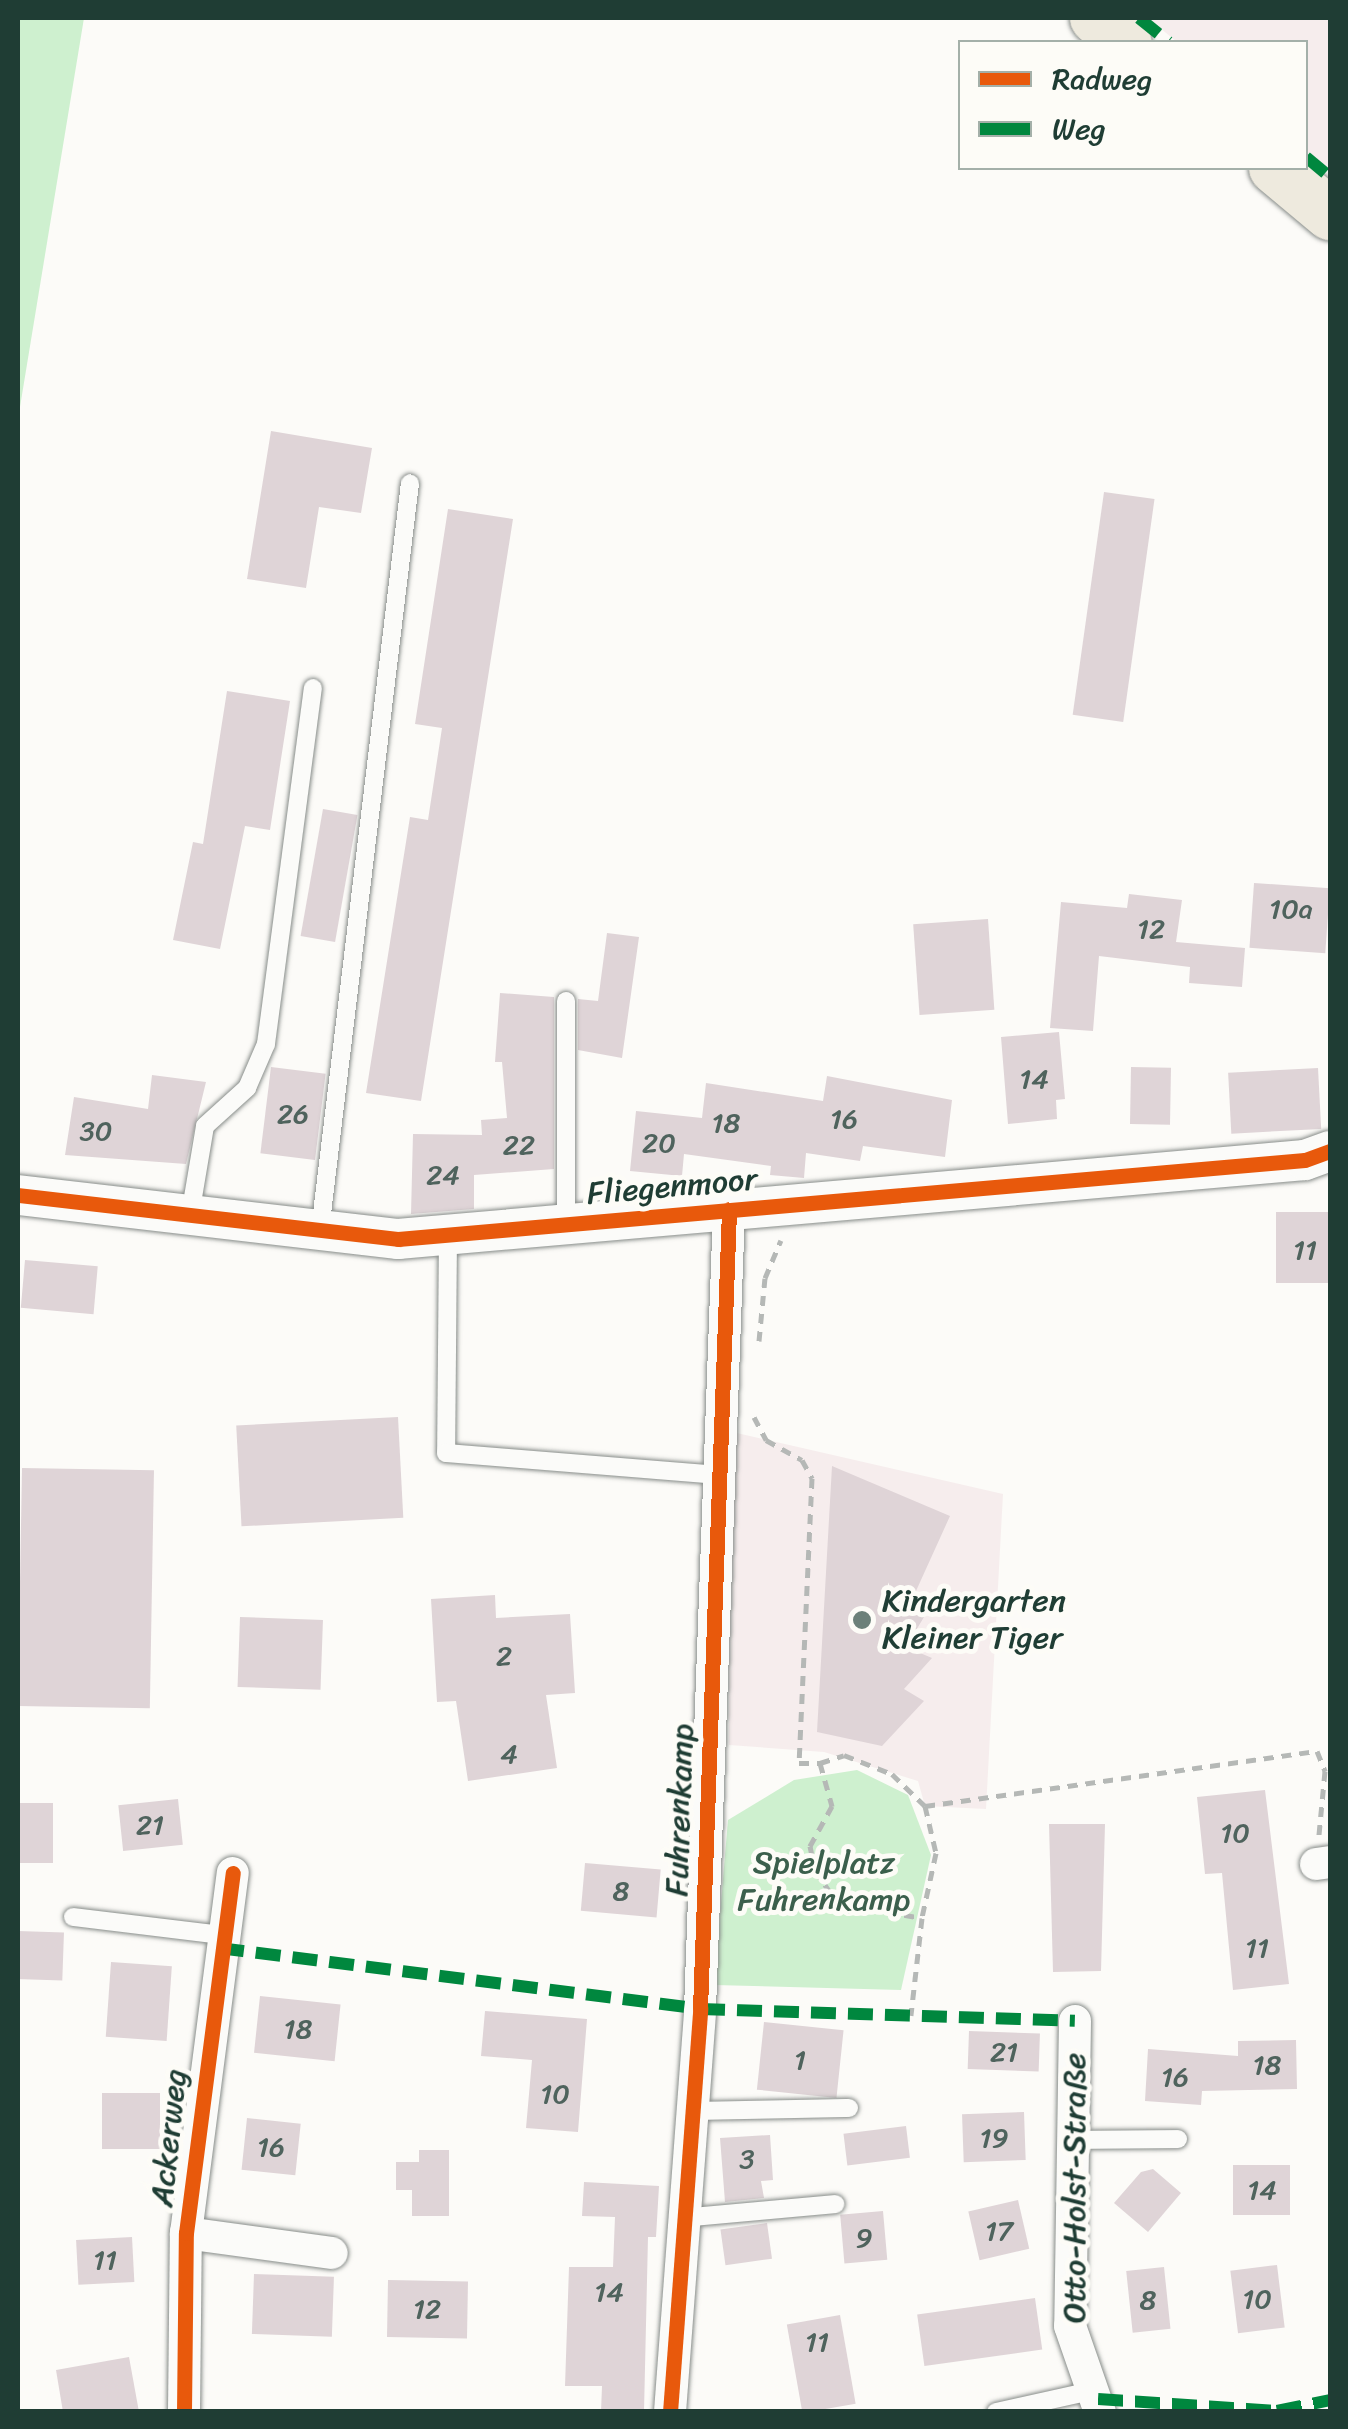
<!DOCTYPE html>
<meta charset="utf-8">
<style>
body{margin:0}
#map{position:relative;width:1348px;height:2429px;overflow:hidden;background:#fcfbf8;font-family:Sriracha,sans-serif}
div>[style]{position:absolute}
.built>*{inset:0;background:#f6eded}
.green>*{inset:0;background:#cef0cf}
.building>*{inset:0;background:#dfd4d7;transform-origin:0 0}
.path>*{height:5px;margin-top:-2.5px;transform-origin:0;background:repeating-linear-gradient(90deg,#b5b8b6 0 10px,transparent 0 18px)}
.roads{filter:drop-shadow(0 0 2px #888d8a) drop-shadow(0 0 2px #888d8a)}
.service>*{height:18px;margin:-9px;padding:0 9px;transform-origin:9px;border-radius:9px;background:#fbfbf9}
.minor>*{height:32px;margin:-16px;padding:0 16px;transform-origin:16px;border-radius:16px;background:#fbfbf9}
.tertiary>*{height:40px;margin:-20px;padding:0 20px;transform-origin:20px;border-radius:20px;background:#fbfbf9}
.primary>*{height:52px;margin:-26px;padding:0 26px;transform-origin:26px;border-radius:26px;background:#eeeade}
.quiet>*{height:12px;margin-top:-6px;transform-origin:0;background:repeating-linear-gradient(90deg,#00873e 0 25px,transparent 0 37px)}
.cycleway>*{height:15px;margin:-7.5px;padding:0 7.5px;transform-origin:7.5px;border-radius:7.5px;background:#e8590c}
.dots>*{width:28px;height:28px;translate:-50% -50%;box-sizing:border-box;border:5px solid #fdfcf7;border-radius:50%}
span{translate:-50% -50%;white-space:nowrap;text-align:center;line-height:1.15;-webkit-text-stroke:10px #fdfcf7;paint-order:stroke}
.number-label{font-size:28px;color:#4f635d}
.number-label span{-webkit-text-stroke-width:0}
.street-label{font-size:32px;color:#1f3d34}
.poi-label{font-size:32px;color:#1f3d34}
.left{translate:0 -50%;text-align:left}
.park-label{font-size:32px;color:#3b5f4c}
.frame{position:absolute;inset:0;border:20px solid #1f3d34;pointer-events:none}
.legend{position:absolute;left:958px;top:40px;width:350px;height:130px;box-sizing:border-box;background:#fdfcf7;border:2px solid #a4b0a9;margin:0;padding:12px 18px;list-style:none;font-size:30px;color:#1f3d34}
.legend li{display:flex;align-items:center;gap:20px;height:50px}
.legend b{width:50px;border:2px solid #a4b0a9}
</style>
<div id="map">
<div class="built">
<i style="clip-path:polygon(1148px 18px,1330px 18px,1330px 172px,1306px 151px,1306px 42px,1177px 42px)"></i>
<i style="clip-path:polygon(728px 1431px,1003px 1494px,986px 1809px,925px 1806px,918px 1781px,824px 1752px,729px 1745px)"></i>
</div>
<div class="green">
<i style="clip-path:polygon(18px 18px,84px 18px,18px 419px)"></i>
<i style="clip-path:polygon(857px 1770px,908px 1795px,931px 1855px,901px 1990px,714px 1985px,728px 1820px,794px 1780px)"></i>
</div>
<div class="building">
<i style="clip-path:polygon(271px 431px,372px 448px,361px 513px,319px 507px,306px 588px,247px 579px)"></i>
<i style="left:1104px;top:492px;width:51px;height:225px;rotate:8deg"></i>
<i style="clip-path:polygon(448px 509px,513px 519px,421px 1101px,366px 1093px,410px 817px,428px 820px,442px 728px,415px 724px)"></i>
<i style="clip-path:polygon(227px 691px,290px 701px,270px 830px,245px 826px,220px 949px,173px 940px,193px 842px,203px 844px)"></i>
<i style="left:323px;top:809px;width:35px;height:129px;rotate:10deg"></i>
<i style="left:1254px;top:883px;width:76px;height:65px;rotate:4deg"></i>
<i style="clip-path:polygon(1129px 894px,1182px 900px,1176px 942px,1245px 948px,1242px 987px,1189px 983px,1190px 967px,1099px 956px,1093px 1031px,1050px 1028px,1061px 902px,1127px 908px)"></i>
<i style="left:988px;top:919px;width:91px;height:75px;rotate:86deg"></i>
<i style="clip-path:polygon(607px 933px,639px 937px,622px 1058px,578px 1050px,578px 999px,598px 1001px)"></i>
<i style="clip-path:polygon(500px 993px,554px 997px,554px 1169px,474px 1175px,474px 1209px,411px 1214px,413px 1134px,482px 1135px,481px 1120px,507px 1118px,502px 1062px,495px 1062px)"></i>
<i style="clip-path:polygon(1059px 1032px,1065px 1099px,1056px 1100px,1057px 1119px,1008px 1124px,1001px 1037px)"></i>
<i style="left:271px;top:1067px;width:55px;height:87px;rotate:7deg"></i>
<i style="left:1131px;top:1067px;width:40px;height:57px;rotate:1deg"></i>
<i style="left:1318px;top:1068px;width:61px;height:90px;rotate:87deg"></i>
<i style="clip-path:polygon(152px 1075px,206px 1082px,186px 1164px,65px 1155px,74px 1097px,148px 1109px)"></i>
<i style="clip-path:polygon(827px 1076px,952px 1100px,945px 1157px,863px 1146px,860px 1161px,806px 1153px,804px 1178px,770px 1175px,771px 1166px,684px 1154px,682px 1176px,630px 1171px,636px 1111px,702px 1118px,706px 1083px,823px 1101px)"></i>
<i style="left:1330px;top:1212px;width:71px;height:54px;rotate:90deg"></i>
<i style="left:25px;top:1260px;width:73px;height:48px;rotate:5deg"></i>
<i style="left:398px;top:1417px;width:101px;height:162px;rotate:87deg"></i>
<i style="clip-path:polygon(832px 1466px,950px 1516px,916px 1591px,930px 1607px,906px 1647px,932px 1658px,904px 1689px,924px 1701px,882px 1746px,817px 1732px)"></i>
<i style="left:22px;top:1468px;width:132px;height:238px;rotate:1deg"></i>
<i style="clip-path:polygon(495px 1595px,496px 1618px,570px 1614px,575px 1693px,546px 1695px,557px 1768px,468px 1781px,456px 1701px,437px 1702px,431px 1599px)"></i>
<i style="left:240px;top:1617px;width:83px;height:70px;rotate:2deg"></i>
<i style="clip-path:polygon(1265px 1790px,1289px 1984px,1233px 1990px,1222px 1873px,1205px 1874px,1197px 1797px)"></i>
<i style="left:178px;top:1799px;width:46px;height:60px;rotate:84deg"></i>
<i style="left:18px;top:1803px;width:35px;height:60px"></i>
<i style="clip-path:polygon(1049px 1824px,1105px 1824px,1101px 1971px,1053px 1972px)"></i>
<i style="left:585px;top:1863px;width:76px;height:48px;rotate:5deg"></i>
<i style="left:18px;top:1931px;width:46px;height:48px;rotate:2deg"></i>
<i style="left:111px;top:1962px;width:61px;height:75px;rotate:4deg"></i>
<i style="left:260px;top:1996px;width:81px;height:57px;rotate:6deg"></i>
<i style="clip-path:polygon(485px 2011px,587px 2019px,578px 2132px,526px 2128px,532px 2060px,481px 2056px)"></i>
<i style="left:764px;top:2022px;width:80px;height:68px;rotate:6deg"></i>
<i style="left:969px;top:2031px;width:71px;height:38px;rotate:2deg"></i>
<i style="clip-path:polygon(1296px 2040px,1297px 2089px,1202px 2091px,1201px 2105px,1145px 2101px,1148px 2049px,1238px 2056px,1238px 2041px)"></i>
<i style="left:102px;top:2093px;width:58px;height:56px"></i>
<i style="left:1024px;top:2112px;width:48px;height:62px;rotate:88deg"></i>
<i style="left:247px;top:2118px;width:54px;height:52px;rotate:6deg"></i>
<i style="left:906px;top:2126px;width:32px;height:63px;rotate:83deg"></i>
<i style="clip-path:polygon(770px 2135px,773px 2180px,761px 2181px,764px 2198px,725px 2202px,720px 2138px)"></i>
<i style="clip-path:polygon(419px 2150px,449px 2150px,449px 2216px,412px 2216px,412px 2190px,396px 2190px,396px 2162px,419px 2162px)"></i>
<i style="left:1233px;top:2165px;width:57px;height:50px"></i>
<i style="clip-path:polygon(1153px 2169px,1181px 2193px,1148px 2232px,1114px 2203px,1141px 2172px)"></i>
<i style="clip-path:polygon(584px 2182px,659px 2186px,656px 2237px,648px 2237px,644px 2412px,601px 2412px,602px 2386px,565px 2386px,569px 2267px,613px 2267px,615px 2217px,582px 2216px)"></i>
<i style="left:1018px;top:2200px;width:50px;height:51px;rotate:77deg"></i>
<i style="left:883px;top:2211px;width:49px;height:43px;rotate:85deg"></i>
<i style="left:767px;top:2223px;width:36px;height:47px;rotate:82deg"></i>
<i style="left:132px;top:2237px;width:45px;height:56px;rotate:87deg"></i>
<i style="left:1277px;top:2265px;width:63px;height:47px;rotate:83deg"></i>
<i style="left:1164px;top:2267px;width:62px;height:38px;rotate:84deg"></i>
<i style="left:254px;top:2274px;width:80px;height:60px;rotate:2deg"></i>
<i style="left:388px;top:2280px;width:80px;height:57px;rotate:1deg"></i>
<i style="left:1035px;top:2298px;width:52px;height:119px;rotate:82deg"></i>
<i style="left:840px;top:2315px;width:90px;height:54px;rotate:80deg"></i>
<i style="clip-path:polygon(129px 2357px,139px 2412px,63px 2412px,56px 2370px)"></i>
</div>
<div class="path">
<i style="left:759px;top:1341px;width:63px;rotate:-84.6deg"></i>
<i style="left:765px;top:1278px;width:41px;rotate:-67.2deg"></i>
<i style="left:754px;top:1417px;width:26px;rotate:62deg"></i>
<i style="left:766px;top:1440px;width:41px;rotate:29.1deg"></i>
<i style="left:802px;top:1460px;width:21px;rotate:61deg"></i>
<i style="left:812px;top:1478px;width:285px;rotate:92.6deg"></i>
<i style="left:799px;top:1763px;width:21px"></i>
<i style="left:820px;top:1763px;width:45px;rotate:74.4deg"></i>
<i style="left:832px;top:1806px;width:46px;rotate:118.8deg"></i>
<i style="left:810px;top:1846px;width:25px;rotate:78deg"></i>
<i style="left:815px;top:1870px;width:25px;rotate:56deg"></i>
<i style="left:829px;top:1891px;width:26px;rotate:32deg"></i>
<i style="left:851px;top:1905px;width:72px;rotate:10.4deg"></i>
<i style="left:922px;top:1918px;width:98px;rotate:96.5deg"></i>
<i style="left:820px;top:1763px;width:25px;rotate:-18deg"></i>
<i style="left:844px;top:1755px;width:52px;rotate:21.6deg"></i>
<i style="left:892px;top:1774px;width:46px;rotate:44.1deg"></i>
<i style="left:925px;top:1806px;width:48px;rotate:76.8deg"></i>
<i style="left:936px;top:1853px;width:66px;rotate:102.3deg"></i>
<i style="left:925px;top:1806px;width:396px;rotate:-8deg"></i>
<i style="left:1317px;top:1751px;width:22px;rotate:68deg"></i>
<i style="left:1325px;top:1771px;width:64px;rotate:95.4deg"></i>
</div>
<div class="roads">
<div class="service">
<i style="left:566px;top:1001px;width:223px;rotate:90deg"></i>
<i style="left:190px;top:1215px;width:90px;rotate:-80.4deg"></i>
<i style="left:205px;top:1126px;width:57px;rotate:-42.1deg"></i>
<i style="left:247px;top:1088px;width:48px;rotate:-66.6deg"></i>
<i style="left:266px;top:1044px;width:359px;rotate:-82.5deg"></i>
<i style="left:320px;top:1230px;width:752px;rotate:-83.13deg"></i>
<i style="left:448px;top:1235px;width:218px;rotate:90.5deg"></i>
<i style="left:446px;top:1453px;width:274px;rotate:4.6deg"></i>
<i style="left:73px;top:1917px;width:149px;rotate:6.9deg"></i>
<i style="left:691px;top:2111px;width:158px;rotate:-1.1deg"></i>
<i style="left:1073px;top:2140px;width:105px;rotate:-0.5deg"></i>
<i style="left:682px;top:2218px;width:154px;rotate:-5.2deg"></i>
<i style="left:996px;top:2412px;width:101px;rotate:-12.5deg"></i>
</div>
<div class="minor">
<i style="left:1316px;top:1864px;width:14px;rotate:-8deg"></i>
<i style="left:1075px;top:2021px;width:305px;rotate:90.9deg"></i>
<i style="left:1070px;top:2326px;width:91px;rotate:70.8deg"></i>
<i style="left:186px;top:2233px;width:147px;rotate:7.8deg"></i>
<i style="left:184px;top:2412px;width:179px;rotate:-89.4deg"></i>
<i style="left:186px;top:2233px;width:363px;rotate:-82.6deg"></i>
<i style="left:670px;top:2412px;width:404px;rotate:-85.7deg"></i>
<i style="left:700px;top:2009px;width:800px;rotate:-87.92deg"></i>
</div>
<div class="tertiary">
<i style="left:18px;top:1195px;width:383px;rotate:6.6deg"></i>
<i style="left:398px;top:1239px;width:910px;rotate:-4.98deg"></i>
<i style="left:1305px;top:1160px;width:27px;rotate:-20deg"></i>
</div>
<div class="primary">
<i style="left:1096px;top:18px;width:38px;rotate:39deg"></i>
<i style="left:1275px;top:168px;width:72px;rotate:39.9deg"></i>
</div>
</div>
<div class="quiet">
<i style="left:1139px;top:18px;width:38px;rotate:39deg"></i>
<i style="left:1306px;top:157px;width:31px;rotate:40deg"></i>
<i style="left:219px;top:1948px;width:485px;rotate:7.2deg"></i>
<i style="left:700px;top:2009px;width:375px;rotate:1.8deg"></i>
<i style="left:1098px;top:2399px;width:179px;rotate:3.8deg"></i>
<i style="left:1277px;top:2411px;width:54px;rotate:-11.7deg"></i>
</div>
<div class="cycleway">
<i style="left:18px;top:1195px;width:383px;rotate:6.6deg"></i>
<i style="left:398px;top:1239px;width:910px;rotate:-4.98deg"></i>
<i style="left:1305px;top:1160px;width:27px;rotate:-20deg"></i>
<i style="left:184px;top:2412px;width:179px;rotate:-89.4deg"></i>
<i style="left:186px;top:2233px;width:363px;rotate:-82.6deg"></i>
<i style="left:670px;top:2412px;width:404px;rotate:-85.7deg"></i>
<i style="left:700px;top:2009px;width:800px;rotate:-87.92deg"></i>
</div>
<div class="dots">
<i style="left:862px;top:1620px;background:#6c8079"></i>
</div>
<div class="number-label">
<span style="left:1291px;top:909px">10a</span>
<span style="left:1151px;top:929px">12</span>
<span style="left:1034px;top:1079px">14</span>
<span style="left:293px;top:1114px">26</span>
<span style="left:844px;top:1119px">16</span>
<span style="left:726px;top:1123px">18</span>
<span style="left:96px;top:1131px">30</span>
<span style="left:659px;top:1143px">20</span>
<span style="left:519px;top:1145px">22</span>
<span style="left:443px;top:1175px">24</span>
<span style="left:1305px;top:1250px">11</span>
<span style="left:504px;top:1656px">2</span>
<span style="left:509px;top:1754px">4</span>
<span style="left:150px;top:1825px">21</span>
<span style="left:1235px;top:1833px">10</span>
<span style="left:621px;top:1891px">8</span>
<span style="left:1257px;top:1948px">11</span>
<span style="left:298px;top:2029px">18</span>
<span style="left:1004px;top:2052px">21</span>
<span style="left:800px;top:2060px">1</span>
<span style="left:1267px;top:2065px">18</span>
<span style="left:1175px;top:2077px">16</span>
<span style="left:555px;top:2094px">10</span>
<span style="left:994px;top:2138px">19</span>
<span style="left:271px;top:2147px">16</span>
<span style="left:747px;top:2159px">3</span>
<span style="left:1262px;top:2190px">14</span>
<span style="left:999px;top:2231px">17</span>
<span style="left:864px;top:2238px">9</span>
<span style="left:105px;top:2260px">11</span>
<span style="left:609px;top:2292px">14</span>
<span style="left:1257px;top:2299px">10</span>
<span style="left:1148px;top:2300px">8</span>
<span style="left:427px;top:2309px">12</span>
<span style="left:817px;top:2342px">11</span>
</div>
<div class="street-label">
<span style="left:672px;top:1187px;rotate:-5deg">Fliegenmoor</span>
<span style="left:680px;top:1810px;rotate:-88deg">Fuhrenkamp</span>
<span style="left:169px;top:2138px;rotate:-84deg">Ackerweg</span>
<span style="left:1075px;top:2188px;rotate:-90deg">Otto-Holst-Straße</span>
</div>
<div class="poi-label">
<span class="left" style="left:882px;top:1620px">Kindergarten<br>Kleiner Tiger</span>
</div>
<div class="park-label">
<span style="left:824px;top:1882px">Spielplatz<br>Fuhrenkamp</span>
</div>
<div class="frame"></div>
<ul class="legend">
<li><b style="height:12px;background:#e8590c"></b>Radweg</li>
<li><b style="height:12px;background:#00873e"></b>Weg</li>
</ul>
</div>
